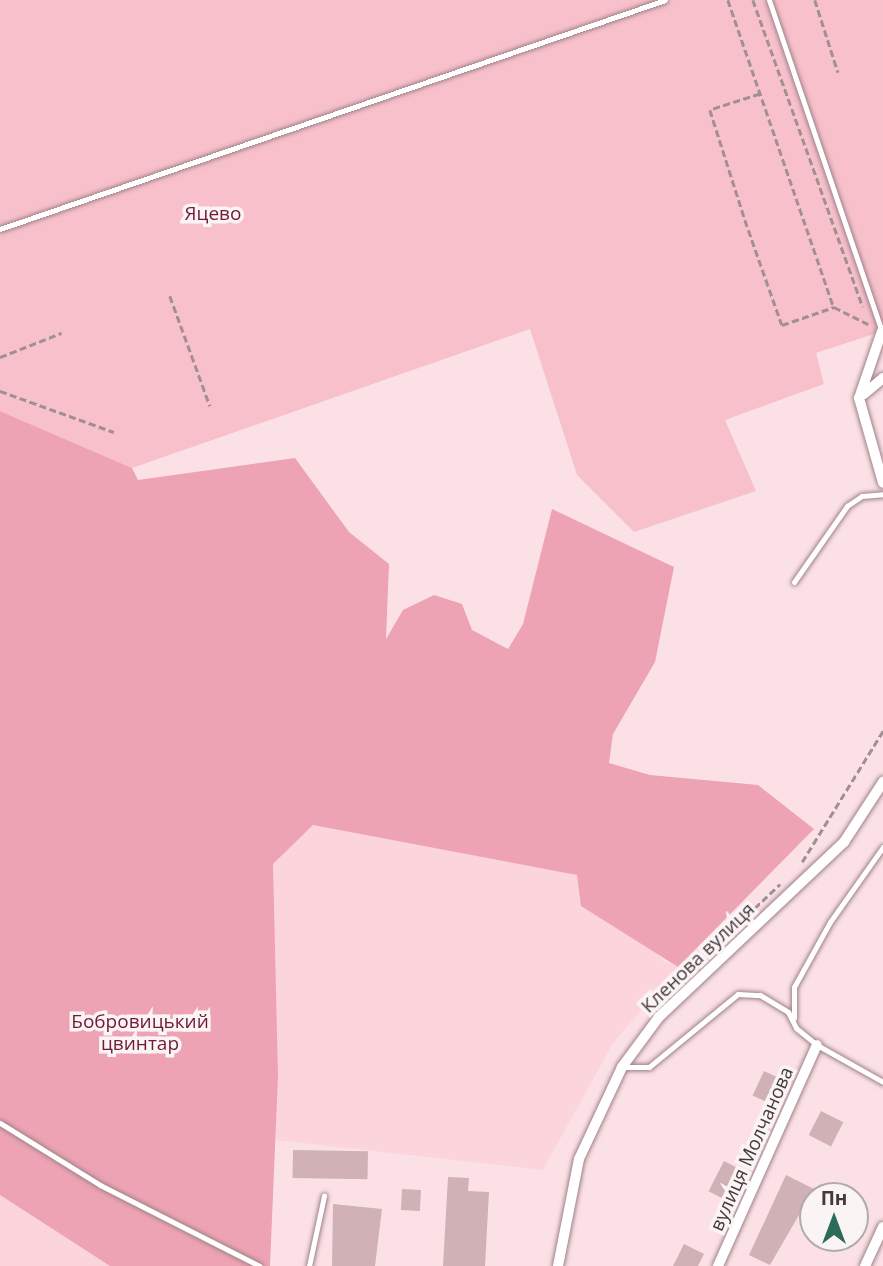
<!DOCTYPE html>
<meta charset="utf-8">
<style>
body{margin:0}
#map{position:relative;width:883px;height:1266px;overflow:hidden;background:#fbe1e6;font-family:"Open Sans",sans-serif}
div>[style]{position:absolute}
.built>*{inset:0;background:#fcd4dc}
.green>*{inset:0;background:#f7c0cb}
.forest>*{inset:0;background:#eda3b3}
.building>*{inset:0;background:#cfb1b6;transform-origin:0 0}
.path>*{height:2.5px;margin-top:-1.25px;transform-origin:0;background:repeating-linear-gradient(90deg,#a28f92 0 7px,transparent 0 10.5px)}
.roads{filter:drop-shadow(0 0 2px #9f8288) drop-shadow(0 0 2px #9f8288)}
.lane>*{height:5px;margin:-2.5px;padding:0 2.5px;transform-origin:2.5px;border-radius:2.5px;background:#fff}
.street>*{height:10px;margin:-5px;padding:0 5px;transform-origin:5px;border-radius:5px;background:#fff}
span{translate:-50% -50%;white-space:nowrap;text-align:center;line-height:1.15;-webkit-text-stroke:7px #fbf4f5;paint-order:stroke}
.park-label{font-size:19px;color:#701a37}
.street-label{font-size:19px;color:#45393b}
.north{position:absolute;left:799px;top:1182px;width:70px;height:70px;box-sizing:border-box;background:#fbf4f5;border:2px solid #b2a9ab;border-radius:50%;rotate:0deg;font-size:19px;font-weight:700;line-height:28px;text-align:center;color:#45393b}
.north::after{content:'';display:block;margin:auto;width:24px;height:32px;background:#2a6b5a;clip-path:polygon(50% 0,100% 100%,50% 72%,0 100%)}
</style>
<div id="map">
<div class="built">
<i style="clip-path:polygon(313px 824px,577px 875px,665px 962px,678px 967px,613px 1043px,543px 1170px,276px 1140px,273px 864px)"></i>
<i style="clip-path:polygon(0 1195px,110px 1266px,0 1266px)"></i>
</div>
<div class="green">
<i style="clip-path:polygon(0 0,883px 0,883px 331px,816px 353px,824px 384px,725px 420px,756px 491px,634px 532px,577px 475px,530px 329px,132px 468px,0 411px)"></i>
</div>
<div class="forest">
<i style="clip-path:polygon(0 411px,132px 468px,138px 480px,295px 458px,349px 532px,389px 564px,386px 639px,403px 610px,434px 595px,462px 604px,472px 630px,508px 649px,523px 624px,552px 509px,674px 567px,655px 662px,613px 734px,609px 763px,650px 775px,758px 785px,814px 829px,678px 967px,581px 906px,577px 875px,313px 825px,273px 864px,278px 1076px,270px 1266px,110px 1266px,0 1195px)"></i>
</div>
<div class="building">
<i style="left:764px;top:1071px;width:23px;height:27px;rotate:25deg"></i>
<i style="left:821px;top:1111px;width:25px;height:27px;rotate:27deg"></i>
<i style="left:293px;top:1150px;width:75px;height:28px;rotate:1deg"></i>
<i style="left:724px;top:1161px;width:22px;height:34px;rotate:27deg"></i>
<i style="clip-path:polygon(786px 1175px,814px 1189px,770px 1265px,749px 1255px)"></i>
<i style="clip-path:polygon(448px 1177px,469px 1178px,468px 1191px,489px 1192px,485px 1266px,443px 1266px)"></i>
<i style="left:402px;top:1189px;width:19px;height:21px;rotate:3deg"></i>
<i style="clip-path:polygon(333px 1204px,382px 1209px,375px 1266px,332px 1266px)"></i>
<i style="clip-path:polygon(684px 1244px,704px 1254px,698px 1266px,673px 1266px)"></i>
</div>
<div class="path">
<i style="left:728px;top:0;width:325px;rotate:71deg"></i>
<i style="left:834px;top:307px;width:40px;rotate:26.6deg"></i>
<i style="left:753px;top:0;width:326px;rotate:70.3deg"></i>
<i style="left:815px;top:0;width:76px;rotate:72.3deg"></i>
<i style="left:760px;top:94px;width:52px;rotate:162.3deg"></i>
<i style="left:710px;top:110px;width:115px;rotate:72.3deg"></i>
<i style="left:745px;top:220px;width:111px;rotate:70.6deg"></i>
<i style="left:782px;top:325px;width:55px;rotate:-19.1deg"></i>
<i style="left:170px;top:296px;width:117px;rotate:70deg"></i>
<i style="left:0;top:357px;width:66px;rotate:-21.5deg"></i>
<i style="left:0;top:391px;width:121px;rotate:19.8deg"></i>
<i style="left:802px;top:862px;width:154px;rotate:-58.3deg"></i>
<i style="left:724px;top:937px;width:77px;rotate:-43.4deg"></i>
</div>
<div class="roads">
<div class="lane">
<i style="left:769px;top:0;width:350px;rotate:71.2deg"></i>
<i style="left:0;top:229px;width:703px;rotate:-19deg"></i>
<i style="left:794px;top:582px;width:93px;rotate:-55.1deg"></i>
<i style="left:847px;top:506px;width:18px;rotate:-34deg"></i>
<i style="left:862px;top:496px;width:21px;rotate:-5deg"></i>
<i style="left:794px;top:1018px;width:31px;rotate:-90deg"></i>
<i style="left:794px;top:987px;width:74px;rotate:-61deg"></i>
<i style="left:830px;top:922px;width:92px;rotate:-54.8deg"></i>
<i style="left:624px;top:1067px;width:25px"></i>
<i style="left:649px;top:1067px;width:115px;rotate:-39.4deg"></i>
<i style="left:738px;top:994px;width:22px;rotate:3deg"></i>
<i style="left:760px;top:995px;width:33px;rotate:31deg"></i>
<i style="left:788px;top:1012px;width:18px;rotate:63deg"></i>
<i style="left:796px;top:1028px;width:27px;rotate:39deg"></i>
<i style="left:817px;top:1045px;width:76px;rotate:29.3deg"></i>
<i style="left:0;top:1123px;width:118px;rotate:31.8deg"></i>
<i style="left:100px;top:1185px;width:179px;rotate:26.9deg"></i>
<i style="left:309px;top:1266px;width:72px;rotate:-77.9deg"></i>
</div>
<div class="street">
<i style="left:882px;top:331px;width:71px;rotate:108.9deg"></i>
<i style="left:859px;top:398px;width:88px;rotate:74.2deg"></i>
<i style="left:864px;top:394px;width:25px;rotate:-40deg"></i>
<i style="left:558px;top:1266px;width:109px;rotate:-78.9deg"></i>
<i style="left:579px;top:1159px;width:102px;rotate:-64.9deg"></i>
<i style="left:622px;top:1067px;width:62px;rotate:-53.5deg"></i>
<i style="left:659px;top:1017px;width:255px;rotate:-43.4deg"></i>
<i style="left:844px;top:842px;width:72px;rotate:-57deg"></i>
<i style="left:718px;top:1266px;width:242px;rotate:-65.9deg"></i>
<i style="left:865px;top:1266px;width:43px;rotate:-65.2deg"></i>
</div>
</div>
<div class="park-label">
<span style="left:213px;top:214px">Яцево</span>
<span style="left:140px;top:1033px">Бобровицький<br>цвинтар</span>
</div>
<div class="street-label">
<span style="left:698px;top:958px;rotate:-44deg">Кленова вулиця</span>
<span style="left:752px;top:1149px;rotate:-66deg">вулиця Молчанова</span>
</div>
<div class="north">Пн</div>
</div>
